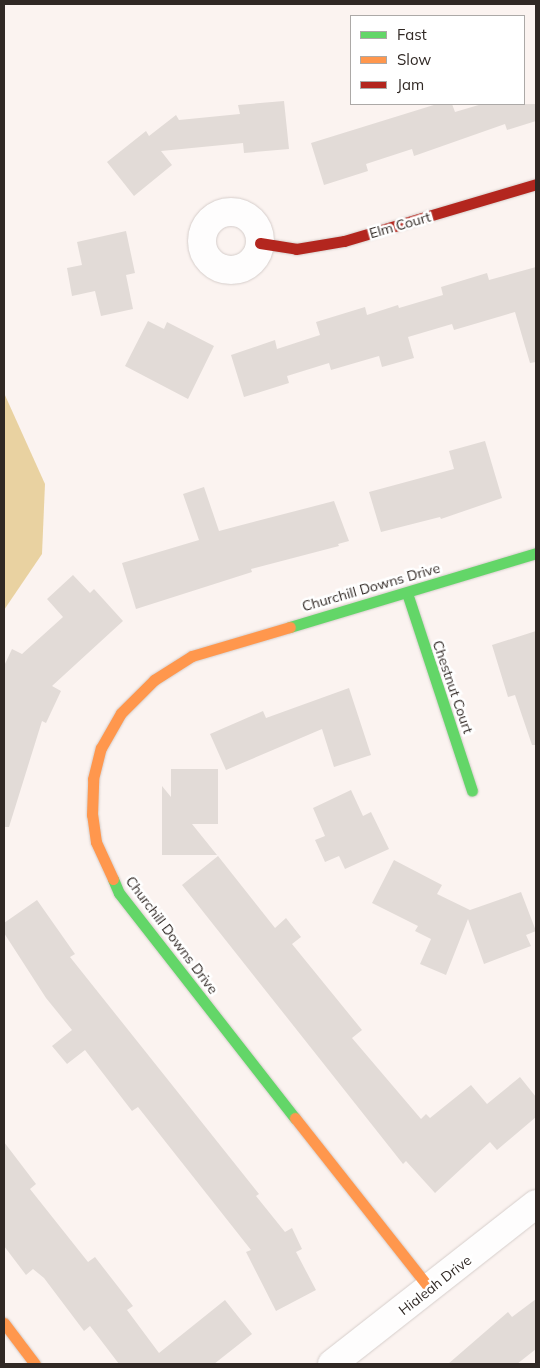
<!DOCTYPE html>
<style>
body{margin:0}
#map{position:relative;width:540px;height:1368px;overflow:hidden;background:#fbf3f0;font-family:Mulish,sans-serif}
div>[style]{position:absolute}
.forest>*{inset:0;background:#e9d2a1}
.building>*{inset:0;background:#e2dbd7}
.roads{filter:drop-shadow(0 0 1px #d6cecb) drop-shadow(0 0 1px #d6cecb)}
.street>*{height:28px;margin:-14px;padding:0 14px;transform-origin:14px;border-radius:14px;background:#fefdfd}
.street>.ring{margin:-14px;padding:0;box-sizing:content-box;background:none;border:28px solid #fefdfd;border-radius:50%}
.fast>*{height:11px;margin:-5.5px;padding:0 5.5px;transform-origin:5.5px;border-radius:5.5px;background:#63d668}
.slow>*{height:11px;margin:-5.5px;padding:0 5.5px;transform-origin:5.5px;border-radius:5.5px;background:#ff974d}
.jam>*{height:11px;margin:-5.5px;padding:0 5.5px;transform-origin:5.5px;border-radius:5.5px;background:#b3261e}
span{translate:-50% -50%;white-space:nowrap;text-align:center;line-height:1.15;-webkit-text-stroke:5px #fff;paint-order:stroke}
.street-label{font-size:14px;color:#302824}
.frame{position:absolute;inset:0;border:5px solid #302824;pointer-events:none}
.legend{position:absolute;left:350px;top:15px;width:175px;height:90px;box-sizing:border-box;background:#fff;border:1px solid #aca9a7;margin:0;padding:6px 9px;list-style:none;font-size:15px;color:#302824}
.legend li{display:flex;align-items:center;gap:10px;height:25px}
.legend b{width:25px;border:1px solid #aca9a7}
</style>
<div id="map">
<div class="forest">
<i style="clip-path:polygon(4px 393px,45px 484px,42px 554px,4px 610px)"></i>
</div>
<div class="building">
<i style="clip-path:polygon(284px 101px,289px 149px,244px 153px,243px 143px,161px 151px,172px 165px,134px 196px,107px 162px,146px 131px,149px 136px,176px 115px,179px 120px,240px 114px,238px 105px)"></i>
<i style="clip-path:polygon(437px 104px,452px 104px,455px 112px,482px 104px,536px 104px,536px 121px,507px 130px,505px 124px,414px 156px,412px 149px,366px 164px,368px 171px,324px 185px,311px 143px)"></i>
<i style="clip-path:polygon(126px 231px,135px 273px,126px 275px,133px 309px,101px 316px,95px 291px,72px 296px,67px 268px,82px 265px,77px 242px)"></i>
<i style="clip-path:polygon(536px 267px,536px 362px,530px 363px,515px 312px,454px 330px,452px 324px,408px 337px,414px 358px,382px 367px,379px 356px,331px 370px,329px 363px,287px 376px,289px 383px,244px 397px,231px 355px,275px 340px,277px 349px,320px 335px,316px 322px,365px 307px,367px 315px,398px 305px,399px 308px,443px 295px,441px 287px,487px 273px,489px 280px)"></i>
<i style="clip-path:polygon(148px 321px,164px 329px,167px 322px,214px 346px,188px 399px,125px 366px)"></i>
<i style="clip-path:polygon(485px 441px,502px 498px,441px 519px,440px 517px,381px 532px,369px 492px,454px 469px,449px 451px)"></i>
<i style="clip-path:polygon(204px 487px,219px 531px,334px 501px,349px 541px,338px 544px,339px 546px,251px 569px,252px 572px,136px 609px,122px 563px,199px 540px,183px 494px)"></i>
<i style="clip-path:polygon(73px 575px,90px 593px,94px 589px,123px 621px,52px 686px,61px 691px,46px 723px,42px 721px,9px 827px,4px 827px,4px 666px,12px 649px,22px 654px,63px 617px,47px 599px)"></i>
<i style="clip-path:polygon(536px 631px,536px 745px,532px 745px,515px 695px,508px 697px,492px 645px)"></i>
<i style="clip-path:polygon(349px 688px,371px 755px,334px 767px,322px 729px,226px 770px,210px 734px,263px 711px,266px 718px)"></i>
<i style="clip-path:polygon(171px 769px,218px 769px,218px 824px,192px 824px,217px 855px,162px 855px,162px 786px,171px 797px)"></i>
<i style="clip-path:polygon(351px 790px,363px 816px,371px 812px,389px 849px,345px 869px,339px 856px,325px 862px,315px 840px,325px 836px,313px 808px)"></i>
<i style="clip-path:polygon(218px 856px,275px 928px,286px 918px,301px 937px,292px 944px,362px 1030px,352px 1038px,421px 1119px,426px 1114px,430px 1118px,471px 1085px,487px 1104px,520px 1077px,536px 1097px,536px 1117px,497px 1150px,490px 1142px,435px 1193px,406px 1161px,403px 1164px,182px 885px)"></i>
<i style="clip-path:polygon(394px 860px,442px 885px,437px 894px,470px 910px,521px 892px,536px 931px,526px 935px,531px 946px,484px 964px,468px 919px,446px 975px,420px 964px,431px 939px,415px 931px,418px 926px,372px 903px)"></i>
<i style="clip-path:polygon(37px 900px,75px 954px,70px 957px,259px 1194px,256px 1196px,285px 1232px,292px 1228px,302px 1249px,296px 1252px,316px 1290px,276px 1311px,246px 1252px,251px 1250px,138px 1107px,132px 1111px,85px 1050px,67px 1064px,52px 1046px,72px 1030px,46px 998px,4px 933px,4px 923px)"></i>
<i style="clip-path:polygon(4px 1142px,36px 1184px,30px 1189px,88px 1262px,95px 1257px,133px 1306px,127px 1310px,159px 1353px,225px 1300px,252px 1334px,214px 1364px,119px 1364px,90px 1326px,84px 1331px,44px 1278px,33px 1269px,26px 1275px,4px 1246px)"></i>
<i style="clip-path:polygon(536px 1299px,536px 1349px,517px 1364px,448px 1364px,508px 1312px,512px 1317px)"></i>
</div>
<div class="roads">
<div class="street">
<i class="ring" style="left:202px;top:212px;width:30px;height:30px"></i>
<i style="left:332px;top:1364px;width:259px;rotate:-38.1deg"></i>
</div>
<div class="fast">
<i style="left:407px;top:593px;width:208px;rotate:71.8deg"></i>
<i style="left:290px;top:627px;width:257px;rotate:-16.7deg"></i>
<i style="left:113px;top:879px;width:15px;rotate:67deg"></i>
<i style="left:119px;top:893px;width:286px;rotate:52deg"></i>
</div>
<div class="slow">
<i style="left:113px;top:879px;width:41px;rotate:-114.7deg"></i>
<i style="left:96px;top:842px;width:27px;rotate:-98deg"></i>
<i style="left:92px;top:815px;width:36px;rotate:-88deg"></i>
<i style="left:93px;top:779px;width:32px;rotate:-76deg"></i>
<i style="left:101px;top:748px;width:40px;rotate:-60.3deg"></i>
<i style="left:121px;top:713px;width:47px;rotate:-45deg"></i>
<i style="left:154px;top:680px;width:45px;rotate:-32.3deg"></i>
<i style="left:192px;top:656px;width:102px;rotate:-16.5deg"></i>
<i style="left:295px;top:1118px;width:218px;rotate:51.7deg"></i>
<i style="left:4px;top:1323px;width:51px;rotate:52.9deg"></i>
</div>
<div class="jam">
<i style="left:260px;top:243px;width:36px;rotate:9deg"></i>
<i style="left:296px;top:249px;width:49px;rotate:-9.5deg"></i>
<i style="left:344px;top:241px;width:200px;rotate:-16.5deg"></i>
</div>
</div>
<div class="street-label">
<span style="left:400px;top:225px;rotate:-16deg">Elm Court</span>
<span style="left:371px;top:587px;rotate:-16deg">Churchill Downs Drive</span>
<span style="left:453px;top:687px;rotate:71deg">Chestnut Court</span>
<span style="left:172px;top:935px;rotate:53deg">Churchill Downs Drive</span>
<span style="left:435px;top:1285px;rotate:-38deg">Hialeah Drive</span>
</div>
<div class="frame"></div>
<ul class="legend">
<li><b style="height:6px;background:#63d668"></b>Fast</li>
<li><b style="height:6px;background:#ff974d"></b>Slow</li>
<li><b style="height:6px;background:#b3261e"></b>Jam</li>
</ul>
</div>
